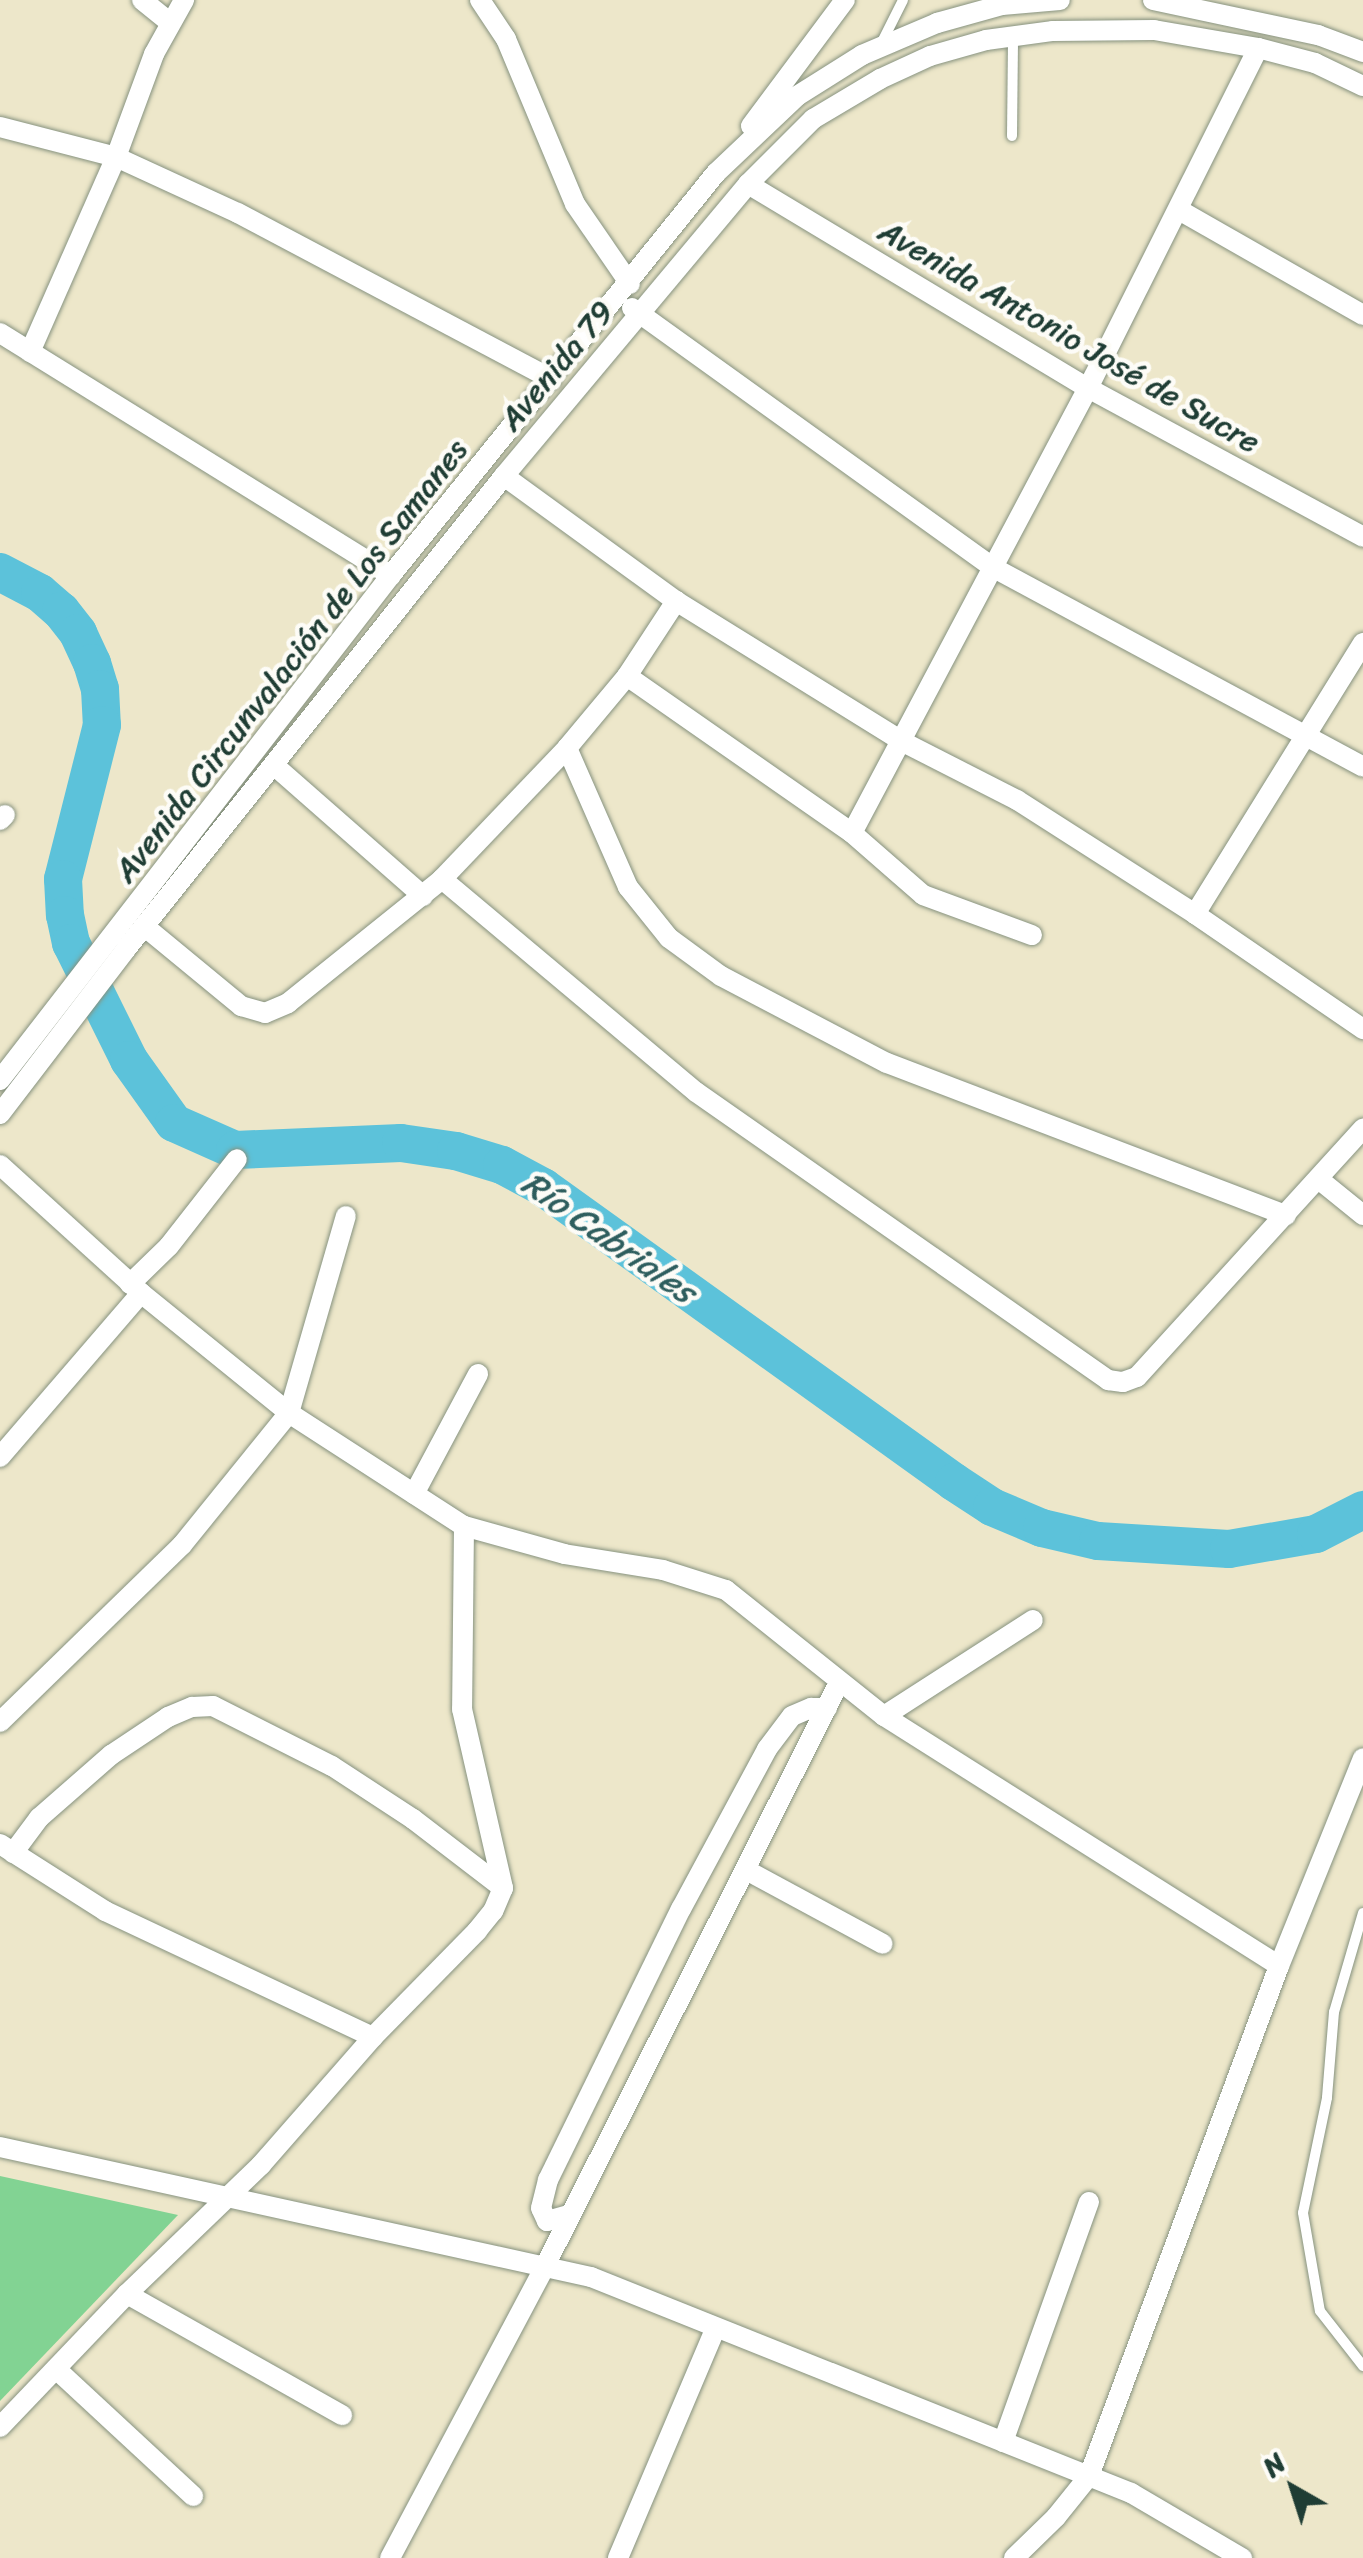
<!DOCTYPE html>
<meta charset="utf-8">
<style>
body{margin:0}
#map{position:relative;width:1363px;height:2558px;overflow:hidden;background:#ede7ca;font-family:Sriracha,sans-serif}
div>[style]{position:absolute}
.green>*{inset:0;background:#82d393}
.river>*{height:38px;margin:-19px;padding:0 19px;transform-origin:19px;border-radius:19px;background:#5cc2da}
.roads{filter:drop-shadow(0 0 2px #86927f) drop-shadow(0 0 2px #86927f)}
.service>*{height:10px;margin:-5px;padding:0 5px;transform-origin:5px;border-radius:5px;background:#fff}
.minor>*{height:20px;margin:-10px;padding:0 10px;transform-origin:10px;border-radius:10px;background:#fff}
span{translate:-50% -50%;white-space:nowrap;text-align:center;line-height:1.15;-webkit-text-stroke:9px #fdfcf7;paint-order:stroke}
.street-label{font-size:32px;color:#1f3d34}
.water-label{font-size:35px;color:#2e5e5e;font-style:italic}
.north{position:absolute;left:1243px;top:2438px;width:100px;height:100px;-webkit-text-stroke:8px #fdfcf7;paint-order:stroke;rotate:321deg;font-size:28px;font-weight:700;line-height:40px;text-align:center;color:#1f3d34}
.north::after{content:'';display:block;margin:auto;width:35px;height:45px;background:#1f3d34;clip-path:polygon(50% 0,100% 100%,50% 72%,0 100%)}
</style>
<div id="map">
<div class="green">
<i style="clip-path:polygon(0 2176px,178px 2215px,0 2401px)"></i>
</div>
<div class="river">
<i style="left:0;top:572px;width:45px;rotate:27.7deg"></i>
<i style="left:40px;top:593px;width:28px;rotate:41deg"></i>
<i style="left:61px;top:611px;width:28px;rotate:52deg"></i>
<i style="left:78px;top:633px;width:33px;rotate:65deg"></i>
<i style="left:92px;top:663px;width:27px;rotate:73deg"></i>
<i style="left:100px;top:689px;width:36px;rotate:87deg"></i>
<i style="left:102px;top:725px;width:159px;rotate:104.2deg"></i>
<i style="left:63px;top:879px;width:36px;rotate:87deg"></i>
<i style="left:65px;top:915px;width:29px;rotate:78deg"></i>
<i style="left:71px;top:943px;width:131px;rotate:63.6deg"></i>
<i style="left:129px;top:1060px;width:77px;rotate:54.5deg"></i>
<i style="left:174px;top:1123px;width:67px;rotate:23.9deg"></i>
<i style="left:235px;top:1150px;width:166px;rotate:-2.4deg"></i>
<i style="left:401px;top:1143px;width:56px;rotate:8.3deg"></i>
<i style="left:456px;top:1151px;width:48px;rotate:16.9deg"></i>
<i style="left:502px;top:1165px;width:47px;rotate:28.2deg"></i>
<i style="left:543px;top:1187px;width:506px;rotate:35.67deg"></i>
<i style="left:954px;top:1482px;width:45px;rotate:33.3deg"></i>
<i style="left:992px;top:1507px;width:54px;rotate:22.8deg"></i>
<i style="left:1042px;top:1528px;width:57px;rotate:13.1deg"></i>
<i style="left:1098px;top:1541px;width:131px;rotate:3.5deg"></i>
<i style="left:1229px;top:1549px;width:88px;rotate:-9.8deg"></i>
<i style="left:1316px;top:1534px;width:53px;rotate:-27.1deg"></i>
</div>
<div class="roads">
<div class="service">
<i style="left:881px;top:44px;width:49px;rotate:-63.4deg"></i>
<i style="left:1012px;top:136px;width:99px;rotate:-89.4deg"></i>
<i style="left:1363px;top:1913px;width:103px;rotate:106.3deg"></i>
<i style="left:1334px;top:2012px;width:86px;rotate:94.7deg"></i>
<i style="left:1327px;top:2098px;width:117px;rotate:101.8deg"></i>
<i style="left:1303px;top:2213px;width:99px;rotate:80.2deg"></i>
<i style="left:1320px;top:2311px;width:70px;rotate:52deg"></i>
</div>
<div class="minor">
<i style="left:142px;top:0;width:35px;rotate:39deg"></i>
<i style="left:480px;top:0;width:47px;rotate:56.3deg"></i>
<i style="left:506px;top:39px;width:179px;rotate:67.3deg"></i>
<i style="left:575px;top:204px;width:97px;rotate:55.5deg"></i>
<i style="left:1153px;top:0;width:169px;rotate:12deg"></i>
<i style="left:1318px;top:35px;width:48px;rotate:20.7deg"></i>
<i style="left:751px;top:126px;width:157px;rotate:-53.3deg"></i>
<i style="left:0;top:127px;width:120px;rotate:14.5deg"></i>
<i style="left:116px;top:157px;width:134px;rotate:24.7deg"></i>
<i style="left:238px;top:213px;width:355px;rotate:27.9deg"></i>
<i style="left:748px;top:184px;width:397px;rotate:31deg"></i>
<i style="left:1088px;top:388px;width:313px;rotate:28.4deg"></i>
<i style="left:1179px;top:210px;width:212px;rotate:29.7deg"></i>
<i style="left:632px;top:308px;width:446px;rotate:35.7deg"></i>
<i style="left:994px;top:568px;width:419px;rotate:28.3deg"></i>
<i style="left:0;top:333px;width:460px;rotate:31.8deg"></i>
<i style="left:30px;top:352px;width:213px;rotate:-66.2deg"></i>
<i style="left:116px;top:157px;width:110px;rotate:-69.7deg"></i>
<i style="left:154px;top:54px;width:62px;rotate:-60.9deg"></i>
<i style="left:504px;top:476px;width:213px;rotate:36deg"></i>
<i style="left:676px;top:601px;width:267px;rotate:31.8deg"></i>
<i style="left:903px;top:742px;width:128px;rotate:27deg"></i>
<i style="left:1017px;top:800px;width:211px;rotate:32.6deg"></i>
<i style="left:1195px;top:914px;width:204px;rotate:34.4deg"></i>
<i style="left:627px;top:676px;width:274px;rotate:34.9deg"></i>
<i style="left:852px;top:833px;width:94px;rotate:41.1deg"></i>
<i style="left:923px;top:895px;width:116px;rotate:20.2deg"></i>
<i style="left:567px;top:748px;width:152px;rotate:66.3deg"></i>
<i style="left:628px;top:887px;width:65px;rotate:51.2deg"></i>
<i style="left:669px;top:938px;width:64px;rotate:36.2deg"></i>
<i style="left:721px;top:976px;width:187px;rotate:27.7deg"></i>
<i style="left:887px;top:1063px;width:427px;rotate:20.9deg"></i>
<i style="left:275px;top:766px;width:197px;rotate:41.3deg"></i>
<i style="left:0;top:820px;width:7px;rotate:-45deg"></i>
<i style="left:852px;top:833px;width:504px;rotate:-62.06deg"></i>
<i style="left:1088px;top:388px;width:380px;rotate:-63.4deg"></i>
<i style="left:442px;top:879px;width:331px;rotate:40deg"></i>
<i style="left:696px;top:1092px;width:503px;rotate:34.95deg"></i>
<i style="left:1108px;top:1380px;width:15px;rotate:8deg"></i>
<i style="left:1123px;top:1382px;width:15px;rotate:-20deg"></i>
<i style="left:1137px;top:1377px;width:336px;rotate:-47.7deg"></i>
<i style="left:1195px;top:914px;width:319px;rotate:-58.2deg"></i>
<i style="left:144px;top:926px;width:126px;rotate:39.5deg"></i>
<i style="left:241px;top:1006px;width:25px;rotate:16deg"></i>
<i style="left:265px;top:1013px;width:25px;rotate:-23deg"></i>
<i style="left:288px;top:1003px;width:198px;rotate:-38.8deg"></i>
<i style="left:442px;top:879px;width:181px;rotate:-46.3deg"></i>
<i style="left:567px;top:748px;width:94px;rotate:-50.2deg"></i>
<i style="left:627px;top:676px;width:90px;rotate:-56.8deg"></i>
<i style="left:0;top:1080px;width:639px;rotate:-52.25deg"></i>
<i style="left:391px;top:575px;width:517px;rotate:-51.05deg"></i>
<i style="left:716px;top:173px;width:112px;rotate:-43.5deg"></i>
<i style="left:797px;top:96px;width:77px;rotate:-32.2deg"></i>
<i style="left:862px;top:55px;width:82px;rotate:-23.1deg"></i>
<i style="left:937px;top:23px;width:67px;rotate:-15.5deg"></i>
<i style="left:1002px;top:5px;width:58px;rotate:-4.9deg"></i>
<i style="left:0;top:1114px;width:208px;rotate:-52.6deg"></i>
<i style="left:126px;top:949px;width:605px;rotate:-51.37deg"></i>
<i style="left:504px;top:476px;width:381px;rotate:-50.1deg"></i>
<i style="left:748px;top:184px;width:92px;rotate:-45deg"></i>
<i style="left:813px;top:119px;width:78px;rotate:-30.8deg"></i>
<i style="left:880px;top:79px;width:55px;rotate:-24.7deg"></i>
<i style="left:930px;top:56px;width:58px;rotate:-15.9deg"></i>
<i style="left:986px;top:40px;width:68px;rotate:-7.7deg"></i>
<i style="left:1053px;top:31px;width:101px;rotate:-0.6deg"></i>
<i style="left:1154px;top:30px;width:106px;rotate:9.8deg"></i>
<i style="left:1258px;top:48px;width:59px;rotate:14.7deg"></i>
<i style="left:1315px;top:63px;width:53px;rotate:25.6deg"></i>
<i style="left:0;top:1165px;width:190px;rotate:42.2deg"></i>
<i style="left:141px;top:1293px;width:191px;rotate:39deg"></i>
<i style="left:289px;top:1413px;width:208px;rotate:32.9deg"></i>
<i style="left:464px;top:1526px;width:183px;rotate:90.6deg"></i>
<i style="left:462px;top:1709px;width:184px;rotate:77.1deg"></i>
<i style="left:503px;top:1888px;width:25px;rotate:113deg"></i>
<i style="left:493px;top:1911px;width:26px;rotate:129deg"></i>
<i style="left:477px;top:1931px;width:148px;rotate:134.5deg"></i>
<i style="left:373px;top:2037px;width:170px;rotate:131.2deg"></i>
<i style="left:261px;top:2165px;width:186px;rotate:136.1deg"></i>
<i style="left:127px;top:2294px;width:184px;rotate:133.7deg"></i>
<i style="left:1321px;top:1181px;width:54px;rotate:39deg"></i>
<i style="left:130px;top:1284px;width:54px;rotate:-44.3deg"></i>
<i style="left:169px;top:1246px;width:110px;rotate:-52deg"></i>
<i style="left:0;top:1457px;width:216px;rotate:-49.3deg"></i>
<i style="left:414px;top:1494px;width:136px;rotate:-61.9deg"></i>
<i style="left:464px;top:1526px;width:104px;rotate:15.6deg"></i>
<i style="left:564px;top:1554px;width:100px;rotate:9.2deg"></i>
<i style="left:663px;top:1570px;width:66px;rotate:17.6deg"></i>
<i style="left:726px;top:1590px;width:202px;rotate:38.6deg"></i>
<i style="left:884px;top:1716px;width:177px;rotate:-32.8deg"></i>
<i style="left:884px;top:1716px;width:467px;rotate:32.3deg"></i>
<i style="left:0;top:1722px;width:254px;rotate:-44.2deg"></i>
<i style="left:182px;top:1545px;width:170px;rotate:-51deg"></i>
<i style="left:289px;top:1413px;width:205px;rotate:-73.9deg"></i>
<i style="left:0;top:1844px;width:125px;rotate:32.5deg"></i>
<i style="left:105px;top:1911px;width:296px;rotate:25.2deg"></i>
<i style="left:13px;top:1853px;width:44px;rotate:-53.4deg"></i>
<i style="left:39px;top:1818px;width:96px;rotate:-41.2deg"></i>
<i style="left:111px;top:1755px;width:69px;rotate:-33.7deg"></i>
<i style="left:168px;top:1717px;width:26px;rotate:-23deg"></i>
<i style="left:192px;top:1707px;width:21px;rotate:-3deg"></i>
<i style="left:213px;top:1706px;width:133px;rotate:26.8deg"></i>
<i style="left:332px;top:1766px;width:97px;rotate:33.2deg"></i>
<i style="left:413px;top:1819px;width:113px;rotate:37.5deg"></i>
<i style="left:748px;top:1871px;width:153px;rotate:28.4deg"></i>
<i style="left:0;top:2147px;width:605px;rotate:12.41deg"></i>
<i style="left:591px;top:2277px;width:582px;rotate:21.8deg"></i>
<i style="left:1131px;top:2493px;width:129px;rotate:30.4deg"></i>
<i style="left:568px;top:2215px;width:22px;rotate:164deg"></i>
<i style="left:547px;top:2221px;width:14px;rotate:-115deg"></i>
<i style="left:541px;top:2208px;width:29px;rotate:-76deg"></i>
<i style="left:548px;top:2180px;width:302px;rotate:-63.9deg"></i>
<i style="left:681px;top:1909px;width:182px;rotate:-61.7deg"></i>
<i style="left:767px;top:1749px;width:41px;rotate:-52.9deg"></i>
<i style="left:792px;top:1716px;width:21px;rotate:-23deg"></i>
<i style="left:811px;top:1708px;width:16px"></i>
<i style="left:127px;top:2294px;width:247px;rotate:29.4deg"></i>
<i style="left:56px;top:2369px;width:187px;rotate:42.8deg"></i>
<i style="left:1003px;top:2442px;width:255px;rotate:-70.3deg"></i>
<i style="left:390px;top:2558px;width:333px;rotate:-62deg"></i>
<i style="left:546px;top:2264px;width:651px;rotate:-63.24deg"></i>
<i style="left:618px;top:2558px;width:249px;rotate:-67deg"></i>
<i style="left:1014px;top:2558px;width:59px;rotate:-44.3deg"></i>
<i style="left:1056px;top:2517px;width:53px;rotate:-51.2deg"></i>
<i style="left:1089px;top:2476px;width:544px;rotate:-69.57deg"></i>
<i style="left:1279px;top:1966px;width:224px;rotate:-68deg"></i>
</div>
</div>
<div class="street-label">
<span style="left:1069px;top:337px;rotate:30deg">Avenida Antonio José de Sucre</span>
<span style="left:557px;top:366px;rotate:-50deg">Avenida 79</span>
<span style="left:291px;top:661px;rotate:-52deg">Avenida Circunvalación de Los Samanes</span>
</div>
<div class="water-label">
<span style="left:609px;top:1237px;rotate:35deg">Río Cabriales</span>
</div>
<div class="north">N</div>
</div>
